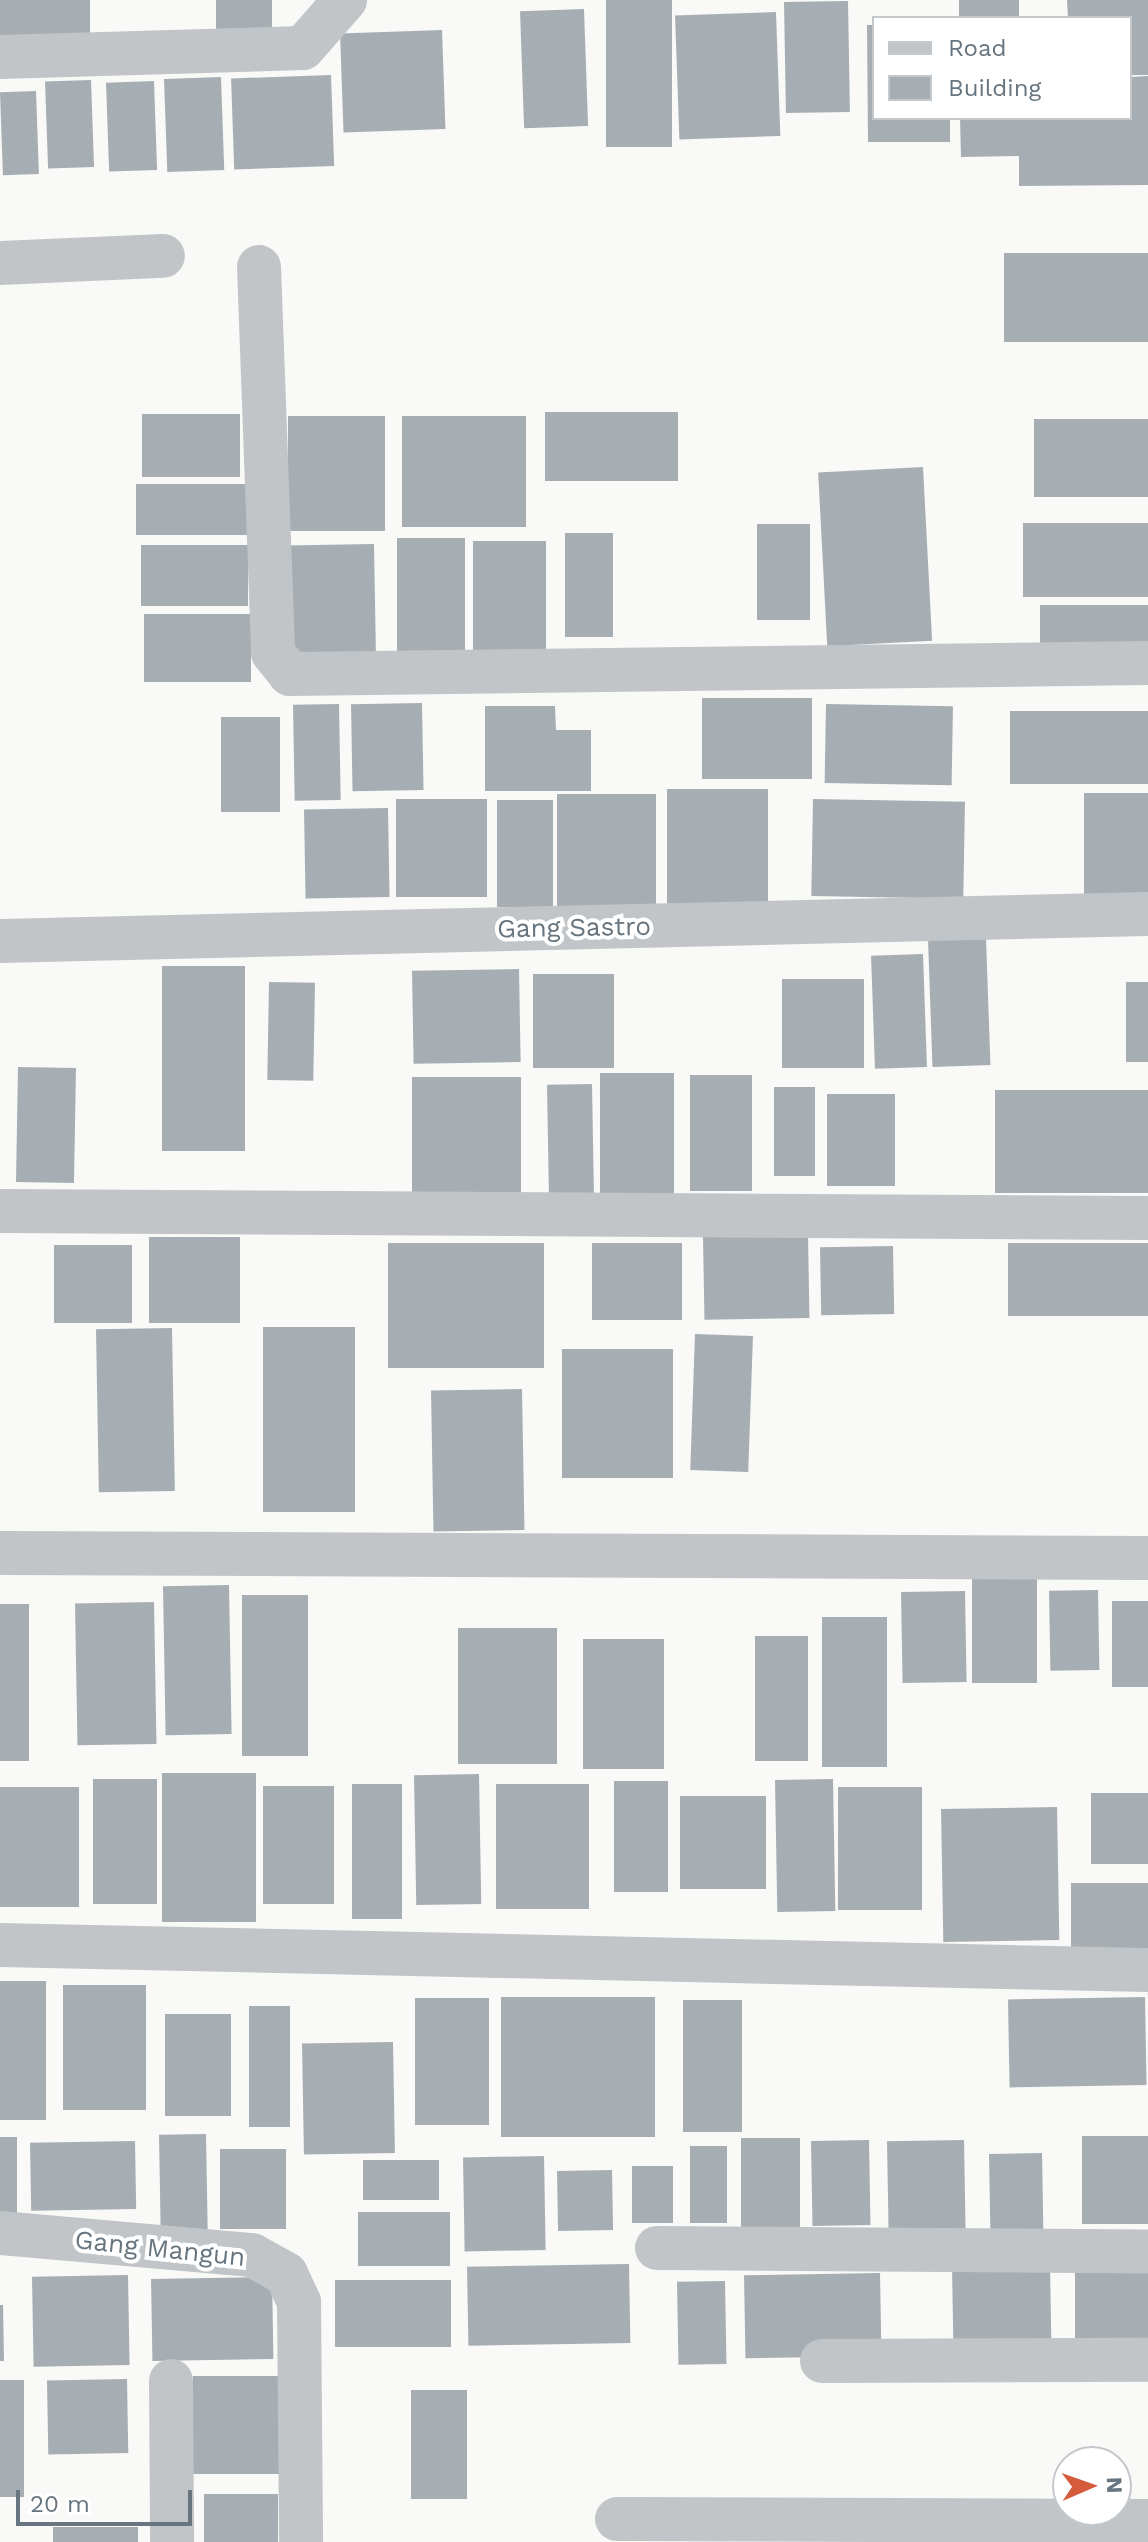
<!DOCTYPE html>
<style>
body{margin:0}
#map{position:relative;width:1148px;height:2542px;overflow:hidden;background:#f9f9f7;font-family:"Work Sans",sans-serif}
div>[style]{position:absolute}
.building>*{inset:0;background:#a6aeb3;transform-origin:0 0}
.minor>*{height:44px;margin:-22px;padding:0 22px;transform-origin:22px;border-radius:22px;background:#c1c5c8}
span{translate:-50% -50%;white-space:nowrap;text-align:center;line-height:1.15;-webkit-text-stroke:8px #fff;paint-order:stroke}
.street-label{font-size:26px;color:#66757f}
.legend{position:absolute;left:872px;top:16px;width:260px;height:104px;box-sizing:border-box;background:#fff;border:2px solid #c2c8cc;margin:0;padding:10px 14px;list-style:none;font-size:24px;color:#66757f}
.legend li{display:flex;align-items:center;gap:16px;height:40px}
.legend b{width:40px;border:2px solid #c2c8cc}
.north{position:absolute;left:1052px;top:2446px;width:80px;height:80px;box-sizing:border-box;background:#fff;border:2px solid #c2c8cc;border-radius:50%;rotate:88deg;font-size:22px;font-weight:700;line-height:32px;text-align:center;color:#66757f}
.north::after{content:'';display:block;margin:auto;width:28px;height:36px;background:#d45b3c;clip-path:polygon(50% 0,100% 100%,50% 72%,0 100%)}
.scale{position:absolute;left:16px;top:2490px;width:176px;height:36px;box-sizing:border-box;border:4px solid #66757f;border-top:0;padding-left:10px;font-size:24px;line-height:28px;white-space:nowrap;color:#66757f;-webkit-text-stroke:6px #fff;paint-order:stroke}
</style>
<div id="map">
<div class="building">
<i style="left:0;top:0;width:90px;height:43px"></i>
<i style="left:216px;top:0;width:56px;height:29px"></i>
<i style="left:606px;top:0;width:66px;height:147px"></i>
<i style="left:959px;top:0;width:60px;height:18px"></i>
<i style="clip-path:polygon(1067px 0,1148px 0,1148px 75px,1130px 75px,1130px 18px,1068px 18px)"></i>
<i style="left:848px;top:1px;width:111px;height:64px;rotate:89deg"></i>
<i style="left:584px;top:9px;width:117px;height:64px;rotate:88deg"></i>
<i style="left:776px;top:12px;width:124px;height:101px;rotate:88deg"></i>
<i style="clip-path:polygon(867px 25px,874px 25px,874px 118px,950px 118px,950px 142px,868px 142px)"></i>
<i style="left:442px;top:30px;width:99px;height:102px;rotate:88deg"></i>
<i style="left:331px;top:75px;width:91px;height:100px;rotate:88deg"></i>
<i style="clip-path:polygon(1148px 76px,1148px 185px,1019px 186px,1019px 156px,961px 157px,960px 118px,1130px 118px,1130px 77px)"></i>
<i style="left:221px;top:77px;width:93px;height:57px;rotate:88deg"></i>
<i style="left:91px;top:80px;width:87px;height:46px;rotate:88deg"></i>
<i style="left:154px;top:81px;width:89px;height:48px;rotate:88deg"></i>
<i style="left:36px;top:91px;width:83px;height:36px;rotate:88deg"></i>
<i style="left:1004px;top:253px;width:144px;height:89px"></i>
<i style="left:678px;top:412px;width:69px;height:133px;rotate:90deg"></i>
<i style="left:142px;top:414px;width:98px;height:63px"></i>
<i style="left:385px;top:416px;width:115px;height:97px;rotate:90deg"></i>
<i style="left:526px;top:416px;width:111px;height:124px;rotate:90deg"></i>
<i style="left:1148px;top:419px;width:78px;height:114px;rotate:90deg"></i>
<i style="left:923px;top:467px;width:174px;height:105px;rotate:87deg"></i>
<i style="left:249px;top:484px;width:51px;height:113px;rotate:90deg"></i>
<i style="left:1023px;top:523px;width:125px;height:74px"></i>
<i style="left:757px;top:524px;width:53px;height:96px"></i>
<i style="left:565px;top:533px;width:48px;height:104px"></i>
<i style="left:397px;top:538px;width:68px;height:123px"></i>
<i style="left:546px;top:541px;width:115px;height:73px;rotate:90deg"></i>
<i style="left:374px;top:544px;width:109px;height:87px;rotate:89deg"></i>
<i style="left:141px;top:545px;width:107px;height:61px"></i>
<i style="left:1148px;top:605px;width:51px;height:108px;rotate:90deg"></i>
<i style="left:144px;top:614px;width:107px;height:68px"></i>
<i style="left:812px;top:698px;width:81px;height:110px;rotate:90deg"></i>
<i style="left:422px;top:703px;width:87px;height:71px;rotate:89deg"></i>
<i style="left:339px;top:704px;width:96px;height:46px;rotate:89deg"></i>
<i style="left:826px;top:704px;width:127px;height:79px;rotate:1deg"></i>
<i style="clip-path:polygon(485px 706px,555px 706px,556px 730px,591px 730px,591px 791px,485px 791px)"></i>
<i style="left:1010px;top:711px;width:138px;height:73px"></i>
<i style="left:221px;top:717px;width:59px;height:95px"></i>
<i style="left:768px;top:789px;width:117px;height:101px;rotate:90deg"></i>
<i style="left:1148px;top:793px;width:108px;height:64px;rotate:90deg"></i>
<i style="left:656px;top:794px;width:115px;height:99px;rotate:90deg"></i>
<i style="left:396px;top:799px;width:91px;height:98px"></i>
<i style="left:813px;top:799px;width:152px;height:97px;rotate:1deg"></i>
<i style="left:497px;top:800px;width:56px;height:107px"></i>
<i style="left:388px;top:808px;width:89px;height:84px;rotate:89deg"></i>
<i style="left:986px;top:938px;width:127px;height:58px;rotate:88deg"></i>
<i style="left:923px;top:954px;width:113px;height:52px;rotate:88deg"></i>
<i style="left:162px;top:966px;width:83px;height:185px"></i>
<i style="left:519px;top:969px;width:93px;height:107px;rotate:89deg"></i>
<i style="left:533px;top:974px;width:81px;height:94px"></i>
<i style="left:782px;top:979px;width:82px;height:89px"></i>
<i style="left:269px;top:982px;width:46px;height:98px;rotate:1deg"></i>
<i style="left:1126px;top:982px;width:22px;height:80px"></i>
<i style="left:18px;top:1067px;width:58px;height:115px;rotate:1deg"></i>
<i style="left:674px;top:1073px;width:124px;height:74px;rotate:90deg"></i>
<i style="left:752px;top:1075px;width:116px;height:62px;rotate:90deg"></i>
<i style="left:412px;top:1077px;width:109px;height:127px"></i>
<i style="left:592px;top:1084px;width:109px;height:45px;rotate:89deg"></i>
<i style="left:774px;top:1087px;width:41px;height:89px"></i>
<i style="left:1148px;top:1090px;width:103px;height:153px;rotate:90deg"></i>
<i style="left:895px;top:1094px;width:92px;height:68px;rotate:90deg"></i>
<i style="left:808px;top:1235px;width:83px;height:105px;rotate:89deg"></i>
<i style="left:240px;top:1237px;width:86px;height:91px;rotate:90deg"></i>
<i style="left:388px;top:1243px;width:156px;height:125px"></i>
<i style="left:592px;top:1243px;width:90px;height:77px"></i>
<i style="left:1148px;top:1243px;width:73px;height:140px;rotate:90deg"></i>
<i style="left:132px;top:1245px;width:78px;height:78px;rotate:90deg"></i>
<i style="left:893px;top:1246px;width:68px;height:73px;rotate:89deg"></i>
<i style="left:263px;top:1327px;width:92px;height:185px"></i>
<i style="left:172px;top:1328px;width:163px;height:76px;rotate:89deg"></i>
<i style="left:695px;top:1334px;width:58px;height:136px;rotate:2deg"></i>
<i style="left:673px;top:1349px;width:129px;height:111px;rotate:90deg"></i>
<i style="left:522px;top:1389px;width:141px;height:91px;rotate:89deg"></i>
<i style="left:972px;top:1575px;width:65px;height:108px"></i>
<i style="left:229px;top:1585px;width:149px;height:66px;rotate:89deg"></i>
<i style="left:1098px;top:1590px;width:80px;height:49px;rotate:89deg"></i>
<i style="left:965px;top:1591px;width:91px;height:64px;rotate:89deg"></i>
<i style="left:242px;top:1595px;width:66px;height:161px"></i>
<i style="left:1112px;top:1601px;width:36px;height:86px"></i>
<i style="left:154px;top:1602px;width:142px;height:79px;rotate:89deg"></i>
<i style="left:0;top:1604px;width:29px;height:157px"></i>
<i style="left:822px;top:1617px;width:65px;height:150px"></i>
<i style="left:458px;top:1628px;width:99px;height:136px"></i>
<i style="left:755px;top:1636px;width:53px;height:125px"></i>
<i style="left:583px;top:1639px;width:81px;height:130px"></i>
<i style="left:256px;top:1773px;width:149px;height:94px;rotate:90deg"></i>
<i style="left:479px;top:1774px;width:130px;height:65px;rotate:89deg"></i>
<i style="left:93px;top:1779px;width:64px;height:125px"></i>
<i style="left:833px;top:1779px;width:132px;height:58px;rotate:89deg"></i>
<i style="left:614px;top:1781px;width:54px;height:111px"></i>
<i style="left:352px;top:1784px;width:50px;height:135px"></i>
<i style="left:589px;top:1784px;width:125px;height:93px;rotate:90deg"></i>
<i style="left:334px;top:1786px;width:118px;height:71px;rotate:90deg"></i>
<i style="left:0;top:1787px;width:79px;height:120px"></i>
<i style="left:922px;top:1787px;width:123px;height:84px;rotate:90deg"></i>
<i style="left:1091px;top:1793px;width:57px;height:71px"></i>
<i style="left:680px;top:1796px;width:86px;height:93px"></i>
<i style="left:1057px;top:1807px;width:133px;height:116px;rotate:89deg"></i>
<i style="left:1148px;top:1883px;width:65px;height:77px;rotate:90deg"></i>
<i style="left:0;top:1981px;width:46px;height:139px"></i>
<i style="left:146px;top:1985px;width:125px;height:83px;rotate:90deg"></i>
<i style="left:655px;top:1997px;width:140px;height:154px;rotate:90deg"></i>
<i style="left:1145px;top:1997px;width:88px;height:137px;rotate:89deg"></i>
<i style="left:415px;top:1998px;width:74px;height:127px"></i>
<i style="left:683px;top:2000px;width:59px;height:132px"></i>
<i style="left:249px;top:2006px;width:41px;height:121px"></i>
<i style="left:231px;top:2014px;width:102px;height:66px;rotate:90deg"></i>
<i style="left:393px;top:2042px;width:111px;height:91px;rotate:89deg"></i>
<i style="left:206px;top:2134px;width:95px;height:47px;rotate:89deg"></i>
<i style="left:1082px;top:2136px;width:66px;height:88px"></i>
<i style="left:0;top:2137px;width:17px;height:79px"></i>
<i style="left:741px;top:2138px;width:59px;height:95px"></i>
<i style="left:869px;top:2140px;width:85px;height:58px;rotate:89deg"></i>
<i style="left:964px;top:2140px;width:95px;height:77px;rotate:89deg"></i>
<i style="left:135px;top:2141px;width:68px;height:105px;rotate:89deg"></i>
<i style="left:727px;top:2146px;width:77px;height:37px;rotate:90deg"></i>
<i style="left:220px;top:2149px;width:66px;height:80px"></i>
<i style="left:1042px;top:2153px;width:82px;height:53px;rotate:89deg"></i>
<i style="left:544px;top:2156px;width:94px;height:81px;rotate:89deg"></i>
<i style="left:439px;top:2160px;width:40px;height:76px;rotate:90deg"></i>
<i style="left:632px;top:2166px;width:41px;height:57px"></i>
<i style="left:612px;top:2170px;width:60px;height:55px;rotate:89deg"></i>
<i style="left:450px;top:2212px;width:54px;height:92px;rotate:90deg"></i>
<i style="left:629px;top:2264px;width:79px;height:162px;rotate:89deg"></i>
<i style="left:1050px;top:2266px;width:90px;height:98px;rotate:89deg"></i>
<i style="left:1148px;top:2270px;width:71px;height:73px;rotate:90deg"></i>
<i style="left:880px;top:2273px;width:83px;height:136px;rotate:89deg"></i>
<i style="left:128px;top:2275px;width:90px;height:96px;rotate:89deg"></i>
<i style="left:272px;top:2277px;width:82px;height:121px;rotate:89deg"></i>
<i style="left:451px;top:2280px;width:67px;height:116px;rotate:90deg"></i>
<i style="left:725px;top:2281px;width:83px;height:48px;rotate:89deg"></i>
<i style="clip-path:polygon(0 2305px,3px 2305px,4px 2361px,0 2361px)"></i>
<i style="left:193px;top:2376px;width:88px;height:98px"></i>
<i style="left:127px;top:2379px;width:74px;height:80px;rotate:89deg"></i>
<i style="left:24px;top:2380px;width:117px;height:24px;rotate:90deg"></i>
<i style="left:467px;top:2390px;width:109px;height:56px;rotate:90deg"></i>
<i style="left:204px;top:2494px;width:74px;height:48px"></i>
<i style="left:138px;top:2527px;width:15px;height:85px;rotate:90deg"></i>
</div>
<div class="minor">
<i style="left:0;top:57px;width:303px;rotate:-1.7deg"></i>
<i style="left:303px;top:48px;width:64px;rotate:-48.8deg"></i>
<i style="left:0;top:263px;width:163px;rotate:-2.5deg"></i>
<i style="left:259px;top:267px;width:386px;rotate:87.9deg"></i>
<i style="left:273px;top:653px;width:27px;rotate:51deg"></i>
<i style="left:290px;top:674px;width:858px;rotate:-0.73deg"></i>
<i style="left:0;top:941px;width:1148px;rotate:-1.35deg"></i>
<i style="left:0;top:1211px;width:1148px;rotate:0.35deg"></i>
<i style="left:0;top:1553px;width:1148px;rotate:0.25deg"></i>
<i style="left:0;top:1945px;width:1148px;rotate:1.25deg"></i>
<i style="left:0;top:2233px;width:253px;rotate:5deg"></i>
<i style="left:252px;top:2255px;width:39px;rotate:29deg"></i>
<i style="left:286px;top:2274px;width:31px;rotate:65deg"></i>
<i style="left:299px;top:2302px;width:240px;rotate:89.5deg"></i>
<i style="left:657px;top:2248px;width:491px;rotate:0.4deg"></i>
<i style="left:822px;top:2361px;width:326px;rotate:-0.2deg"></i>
<i style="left:171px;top:2381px;width:161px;rotate:89.6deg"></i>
<i style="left:617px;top:2519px;width:531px;rotate:0.22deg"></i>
</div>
<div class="street-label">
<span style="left:574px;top:928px;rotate:-1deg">Gang Sastro</span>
<span style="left:160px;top:2249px;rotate:6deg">Gang Mangun</span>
</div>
<ul class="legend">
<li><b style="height:10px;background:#c1c5c8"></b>Road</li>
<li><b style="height:22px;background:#a6aeb3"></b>Building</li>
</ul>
<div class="north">N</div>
<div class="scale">20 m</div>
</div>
